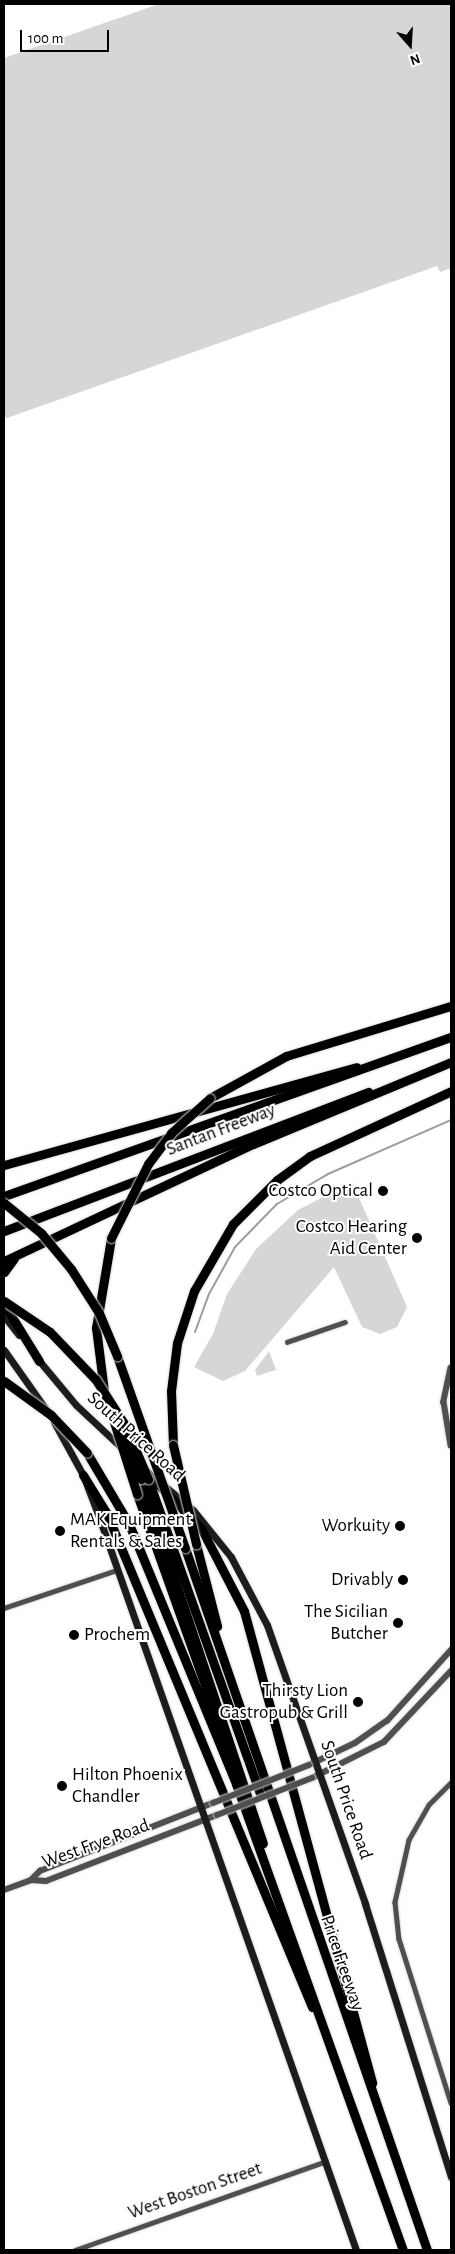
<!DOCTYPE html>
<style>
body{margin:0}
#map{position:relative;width:455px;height:2254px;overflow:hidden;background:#fff;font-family:"Alegreya Sans",sans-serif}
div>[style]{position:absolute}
.green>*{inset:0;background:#d6d6d6}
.stream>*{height:2px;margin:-1px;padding:0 1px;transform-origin:1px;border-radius:1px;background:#9d9d9d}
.roads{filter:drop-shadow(0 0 1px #dbdbdb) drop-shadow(0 0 1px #dbdbdb)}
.minor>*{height:4.5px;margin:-2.25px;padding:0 2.25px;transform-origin:2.25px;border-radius:2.25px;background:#4f4f4f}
.tertiary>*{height:5.5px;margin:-2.75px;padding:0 2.75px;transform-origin:2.75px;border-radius:2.75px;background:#4f4f4f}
.secondary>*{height:7px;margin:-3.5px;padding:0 3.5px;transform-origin:3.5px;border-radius:3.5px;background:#1c1c1c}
.motorway>*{height:9px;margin:-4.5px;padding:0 4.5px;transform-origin:4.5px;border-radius:4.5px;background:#000}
.bridges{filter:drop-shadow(0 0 1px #dbdbdb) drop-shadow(0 0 1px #dbdbdb)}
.tertiary-bridge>*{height:5.5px;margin:-2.75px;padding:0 2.75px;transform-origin:2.75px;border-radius:2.75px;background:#4f4f4f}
.motorway-bridge>*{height:9px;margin:-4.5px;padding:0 4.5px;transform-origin:4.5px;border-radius:4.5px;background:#000}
.dots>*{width:14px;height:14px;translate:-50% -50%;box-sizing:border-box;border:2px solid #fff;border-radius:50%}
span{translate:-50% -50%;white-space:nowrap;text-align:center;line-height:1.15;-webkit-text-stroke:4px #fff;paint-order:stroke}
.street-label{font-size:19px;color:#000}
.poi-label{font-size:19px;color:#000}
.right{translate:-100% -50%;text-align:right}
.left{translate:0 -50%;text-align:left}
.frame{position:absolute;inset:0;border:5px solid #000;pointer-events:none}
.north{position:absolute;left:385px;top:20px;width:50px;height:50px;-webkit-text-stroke:4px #fff;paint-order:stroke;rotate:161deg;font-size:14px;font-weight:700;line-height:20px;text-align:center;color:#000}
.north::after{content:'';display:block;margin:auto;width:18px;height:22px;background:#000;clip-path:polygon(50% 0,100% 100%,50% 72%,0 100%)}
.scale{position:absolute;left:20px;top:30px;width:89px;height:22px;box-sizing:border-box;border:2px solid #000;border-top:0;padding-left:6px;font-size:15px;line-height:18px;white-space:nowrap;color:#000;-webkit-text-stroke:4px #fff;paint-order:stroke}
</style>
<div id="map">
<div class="green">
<i style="clip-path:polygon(159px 4px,451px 4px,451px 268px,440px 272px,437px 266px,4px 419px,4px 58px)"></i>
<i style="clip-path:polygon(352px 1182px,407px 1307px,397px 1327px,380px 1334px,362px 1327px,334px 1267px,245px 1371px,223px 1381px,194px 1367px,213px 1334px,227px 1294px,256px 1249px,298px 1210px)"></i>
<i style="clip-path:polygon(269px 1351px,276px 1370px,257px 1376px,255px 1370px)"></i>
</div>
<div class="stream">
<i style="left:195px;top:1332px;width:40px;rotate:-69.8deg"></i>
<i style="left:209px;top:1294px;width:54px;rotate:-61deg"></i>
<i style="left:235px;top:1247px;width:60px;rotate:-45.7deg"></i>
<i style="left:277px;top:1204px;width:59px;rotate:-30.5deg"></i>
<i style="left:328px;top:1174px;width:134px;rotate:-23.7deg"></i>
</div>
<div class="roads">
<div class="minor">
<i style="left:287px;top:1342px;width:61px;rotate:-19deg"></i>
<i style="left:4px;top:1608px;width:119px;rotate:-18.6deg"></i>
<i style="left:451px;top:1783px;width:31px;rotate:135deg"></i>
<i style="left:429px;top:1805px;width:40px;rotate:119.7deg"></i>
<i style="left:409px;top:1840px;width:64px;rotate:102.7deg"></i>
<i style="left:395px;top:1902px;width:37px;rotate:84deg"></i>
<i style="left:399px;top:1939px;width:172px;rotate:72.4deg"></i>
<i style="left:75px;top:2250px;width:266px;rotate:-19.5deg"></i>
</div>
<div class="tertiary">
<i style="left:451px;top:1368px;width:35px;rotate:102deg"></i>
<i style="left:444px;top:1402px;width:44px;rotate:80.8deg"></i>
<i style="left:309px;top:1765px;width:51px;rotate:-25.6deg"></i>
<i style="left:355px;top:1743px;width:39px;rotate:-35deg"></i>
<i style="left:387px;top:1721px;width:96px;rotate:-48deg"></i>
<i style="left:312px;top:1778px;width:80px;rotate:-26.6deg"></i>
<i style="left:384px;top:1742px;width:98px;rotate:-46.7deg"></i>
<i style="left:31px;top:1880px;width:15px;rotate:4deg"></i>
<i style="left:46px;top:1881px;width:183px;rotate:-21.1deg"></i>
<i style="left:4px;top:1890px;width:29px;rotate:-20deg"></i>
<i style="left:31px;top:1880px;width:13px;rotate:-45deg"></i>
<i style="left:40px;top:1871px;width:186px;rotate:-21.5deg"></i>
</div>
<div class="secondary">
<i style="left:4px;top:1316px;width:24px;rotate:52deg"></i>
<i style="left:4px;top:1350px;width:75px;rotate:54.8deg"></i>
<i style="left:36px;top:1357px;width:62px;rotate:50.2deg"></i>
<i style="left:76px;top:1405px;width:64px;rotate:43.1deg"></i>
<i style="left:54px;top:1422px;width:60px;rotate:61.3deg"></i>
<i style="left:83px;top:1475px;width:45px;rotate:69.1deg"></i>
<i style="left:99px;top:1517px;width:777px;rotate:70.68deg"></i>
<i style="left:161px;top:1483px;width:42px;rotate:40.2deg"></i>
<i style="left:193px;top:1510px;width:60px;rotate:51deg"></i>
<i style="left:231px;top:1557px;width:77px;rotate:62.1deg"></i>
<i style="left:267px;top:1625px;width:296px;rotate:70.6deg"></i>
<i style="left:365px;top:1904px;width:286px;rotate:72.5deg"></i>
</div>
<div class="motorway">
<i style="left:210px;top:1098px;width:87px;rotate:-28.9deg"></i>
<i style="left:286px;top:1056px;width:172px;rotate:-16.9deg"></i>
<i style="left:4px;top:1165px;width:366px;rotate:-15.5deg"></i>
<i style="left:4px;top:1196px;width:474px;rotate:-19.6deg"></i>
<i style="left:4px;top:1231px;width:390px;rotate:-20.9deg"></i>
<i style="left:4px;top:1261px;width:275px;rotate:-25.2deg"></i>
<i style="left:253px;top:1144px;width:214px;rotate:-22.5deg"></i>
<i style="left:4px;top:1272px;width:17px;rotate:-54deg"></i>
<i style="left:4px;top:1304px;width:67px;rotate:58.4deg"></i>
<i style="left:117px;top:1356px;width:102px;rotate:70.5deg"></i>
<i style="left:104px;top:1391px;width:64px;rotate:-97.2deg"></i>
<i style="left:96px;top:1328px;width:91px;rotate:-80.5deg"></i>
<i style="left:173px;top:1445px;width:54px;rotate:-92.1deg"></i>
<i style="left:171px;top:1391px;width:48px;rotate:-82.9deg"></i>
<i style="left:177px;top:1343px;width:55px;rotate:-71.9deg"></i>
<i style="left:194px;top:1291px;width:78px;rotate:-59.8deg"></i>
<i style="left:233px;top:1224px;width:62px;rotate:-45deg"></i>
<i style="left:277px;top:1180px;width:41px;rotate:-36deg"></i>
<i style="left:310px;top:1156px;width:155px;rotate:-24.7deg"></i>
<i style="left:87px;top:1453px;width:82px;rotate:59.4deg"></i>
<i style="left:129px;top:1524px;width:281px;rotate:67.6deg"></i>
<i style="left:236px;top:1784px;width:495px;rotate:70.3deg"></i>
<i style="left:144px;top:1470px;width:81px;rotate:45.5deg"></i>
<i style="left:201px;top:1528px;width:93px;rotate:62.6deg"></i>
<i style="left:244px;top:1611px;width:489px;rotate:74.8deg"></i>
<i style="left:83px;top:1475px;width:46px;rotate:58.4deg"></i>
<i style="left:107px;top:1514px;width:534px;rotate:67.42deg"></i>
<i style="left:141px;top:1479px;width:384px;rotate:71.5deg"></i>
<i style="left:148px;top:1479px;width:333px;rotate:70.4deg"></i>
<i style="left:137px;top:1494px;width:269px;rotate:70.4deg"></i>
<i style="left:196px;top:1544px;width:85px;rotate:75.6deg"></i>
<i style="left:185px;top:1548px;width:743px;rotate:70.98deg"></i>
</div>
</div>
<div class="bridges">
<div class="tertiary-bridge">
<i style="left:213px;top:1803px;width:103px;rotate:-21.6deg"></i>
<i style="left:217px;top:1815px;width:102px;rotate:-21.3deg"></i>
</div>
<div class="motorway-bridge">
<i style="left:4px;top:1203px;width:48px;rotate:39deg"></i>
<i style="left:41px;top:1233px;width:47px;rotate:50.2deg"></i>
<i style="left:71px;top:1269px;width:52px;rotate:57.5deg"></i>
<i style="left:99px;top:1313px;width:47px;rotate:67.3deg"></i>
<i style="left:111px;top:1238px;width:83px;rotate:-63.4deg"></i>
<i style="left:148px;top:1164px;width:39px;rotate:-53deg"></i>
<i style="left:171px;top:1133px;width:52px;rotate:-41.9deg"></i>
<i style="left:4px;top:1301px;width:55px;rotate:34deg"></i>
<i style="left:50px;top:1332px;width:66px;rotate:46.2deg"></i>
<i style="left:96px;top:1380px;width:54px;rotate:57.2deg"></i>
<i style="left:125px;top:1425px;width:59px;rotate:66.9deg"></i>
<i style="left:4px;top:1381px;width:58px;rotate:35.9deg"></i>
<i style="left:51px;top:1415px;width:52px;rotate:46.5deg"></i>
<i style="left:106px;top:1397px;width:102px;rotate:72.3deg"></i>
<i style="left:125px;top:1437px;width:45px;rotate:69.1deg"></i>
<i style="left:173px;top:1445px;width:102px;rotate:76.9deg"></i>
<i style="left:151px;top:1452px;width:102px;rotate:70.5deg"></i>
</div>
</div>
<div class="dots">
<i style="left:383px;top:1191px;background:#000"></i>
<i style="left:417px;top:1238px;background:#000"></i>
<i style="left:400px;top:1526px;background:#000"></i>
<i style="left:60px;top:1531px;background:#000"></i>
<i style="left:403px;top:1580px;background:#000"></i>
<i style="left:398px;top:1623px;background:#000"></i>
<i style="left:74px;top:1635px;background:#000"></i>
<i style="left:358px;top:1702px;background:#000"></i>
<i style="left:62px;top:1786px;background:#000"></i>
</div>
<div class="street-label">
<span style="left:221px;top:1130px;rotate:-21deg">Santan Freeway</span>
<span style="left:136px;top:1437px;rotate:42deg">South Price Road</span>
<span style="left:346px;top:1800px;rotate:71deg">South Price Road</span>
<span style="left:96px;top:1844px;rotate:-20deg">West Frye Road</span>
<span style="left:342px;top:1963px;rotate:71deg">Price Freeway</span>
<span style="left:195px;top:2191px;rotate:-19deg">West Boston Street</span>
</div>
<div class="poi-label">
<span class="right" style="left:373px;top:1191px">Costco Optical</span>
<span class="right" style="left:407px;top:1238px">Costco Hearing<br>Aid Center</span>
<span class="left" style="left:70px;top:1531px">MAK Equipment<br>Rentals &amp; Sales</span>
<span class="right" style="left:390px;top:1526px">Workuity</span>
<span class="right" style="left:393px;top:1580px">Drivably</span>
<span class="right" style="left:388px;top:1623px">The Sicilian<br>Butcher</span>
<span class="left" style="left:84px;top:1635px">Prochem</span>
<span class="right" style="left:348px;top:1702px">Thirsty Lion<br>Gastropub &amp; Grill</span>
<span class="left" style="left:72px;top:1786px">Hilton Phoenix<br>Chandler</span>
</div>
<div class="frame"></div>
<div class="north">N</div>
<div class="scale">100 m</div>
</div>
